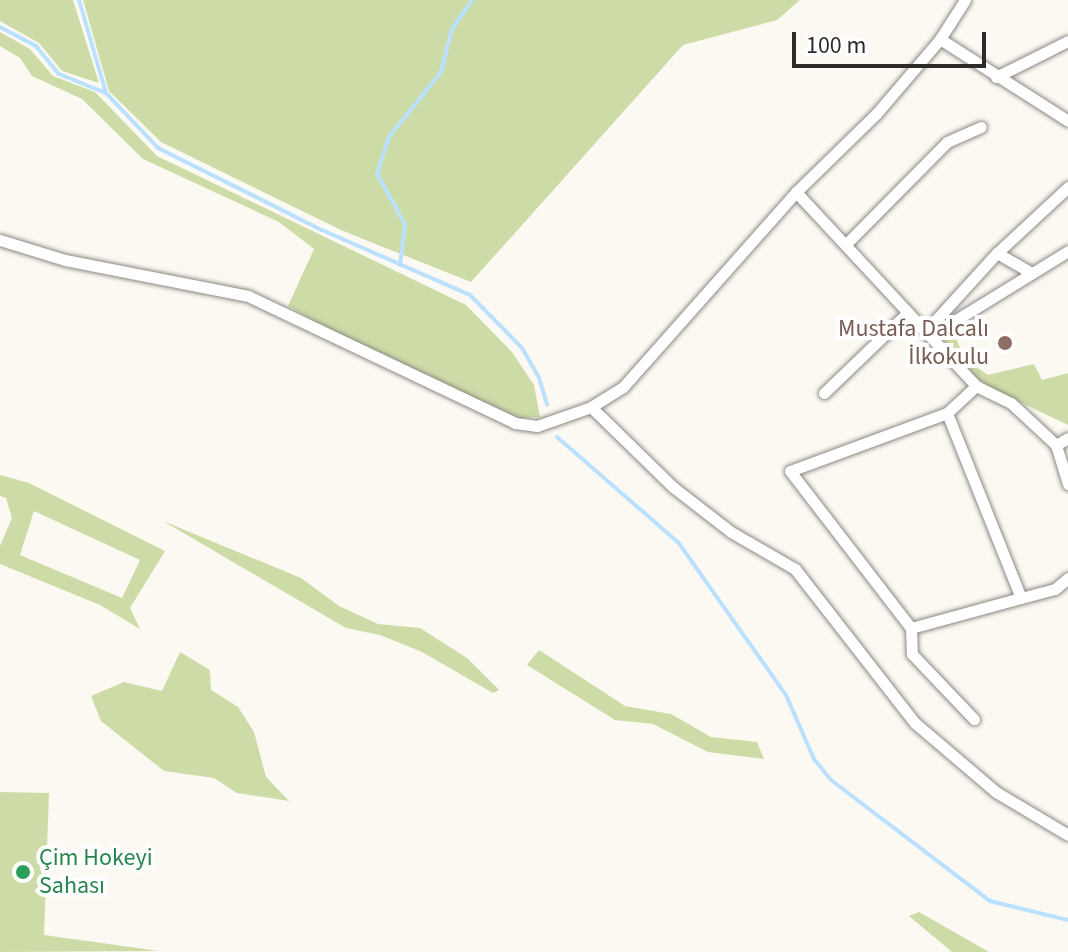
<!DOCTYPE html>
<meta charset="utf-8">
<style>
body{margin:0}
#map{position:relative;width:1068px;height:952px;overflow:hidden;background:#fcf8f2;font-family:"Source Sans 3",sans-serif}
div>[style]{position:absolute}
.green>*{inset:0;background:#cddca6}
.stream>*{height:4px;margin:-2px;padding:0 2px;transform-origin:2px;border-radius:2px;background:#bae1ff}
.roads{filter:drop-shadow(0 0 2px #8c8984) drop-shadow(0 0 2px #8c8984)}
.street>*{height:11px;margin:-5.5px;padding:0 5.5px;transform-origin:5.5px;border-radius:5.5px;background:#fff}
.dots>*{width:22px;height:22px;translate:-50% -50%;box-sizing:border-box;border:4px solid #fff;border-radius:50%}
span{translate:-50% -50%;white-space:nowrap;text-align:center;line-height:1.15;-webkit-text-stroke:8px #fff;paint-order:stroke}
.education-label{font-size:24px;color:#785e54}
.right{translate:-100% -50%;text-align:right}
.leisure-label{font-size:24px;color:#27864d}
.left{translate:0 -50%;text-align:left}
.scale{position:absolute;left:792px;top:32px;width:194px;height:36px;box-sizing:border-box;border:4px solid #2c2b29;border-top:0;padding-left:10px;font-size:24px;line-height:28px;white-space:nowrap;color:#2c2b29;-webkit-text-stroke:6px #fff;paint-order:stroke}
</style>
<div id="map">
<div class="green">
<i style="clip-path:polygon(0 0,73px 0,99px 83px,62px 71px,39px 43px,0 21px)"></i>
<i style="clip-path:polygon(83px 0,800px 0,777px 20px,683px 45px,471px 282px,343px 231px,161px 142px,109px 91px)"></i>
<i style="clip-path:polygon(0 32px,30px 49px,53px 76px,95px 92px,157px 156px,466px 305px,512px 352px,534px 385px,540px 417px,520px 418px,374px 353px,288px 306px,314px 249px,279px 222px,143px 159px,82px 99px,32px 76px,20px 58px,0 46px)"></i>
<i style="clip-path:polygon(965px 321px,970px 325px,955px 336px,965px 359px,988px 375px,1034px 364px,1042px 380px,1068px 373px,1068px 425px,992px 389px,955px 361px,940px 333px)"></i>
<i style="clip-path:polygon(evenodd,0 475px,29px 483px,165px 551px,130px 608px,140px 629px,100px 605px,0 564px,0 546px,12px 518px,6px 498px,0 496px,0 475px,34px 511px,140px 560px,122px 598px,20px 555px,34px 511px)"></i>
<i style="clip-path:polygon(163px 521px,301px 578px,339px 606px,378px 624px,420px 628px,467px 658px,499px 690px,493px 693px,422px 652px,380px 635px,346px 628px)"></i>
<i style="clip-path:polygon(539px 650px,625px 706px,671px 714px,711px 737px,757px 742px,764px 759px,708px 752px,653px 724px,615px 720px,527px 665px)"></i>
<i style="clip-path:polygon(180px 652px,210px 670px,211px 690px,238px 707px,254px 732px,266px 777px,289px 801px,237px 793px,214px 778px,164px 771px,101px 721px,91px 696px,124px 682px,162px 691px)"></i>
<i style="clip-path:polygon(0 792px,49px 793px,44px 935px,159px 951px,0 952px)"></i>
<i style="clip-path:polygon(919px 912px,989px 952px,952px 952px,909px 916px)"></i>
</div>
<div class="stream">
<i style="left:79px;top:0;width:97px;rotate:73.8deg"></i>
<i style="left:0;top:27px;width:41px;rotate:27.8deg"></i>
<i style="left:36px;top:46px;width:36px;rotate:51deg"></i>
<i style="left:59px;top:74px;width:51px;rotate:22deg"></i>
<i style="left:106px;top:93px;width:76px;rotate:46.6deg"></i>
<i style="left:158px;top:148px;width:183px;rotate:26.6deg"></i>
<i style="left:322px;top:230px;width:162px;rotate:23.7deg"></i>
<i style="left:470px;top:295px;width:74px;rotate:45.5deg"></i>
<i style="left:522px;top:348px;width:34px;rotate:60deg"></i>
<i style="left:539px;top:378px;width:28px;rotate:73deg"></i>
<i style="left:400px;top:265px;width:41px;rotate:-83deg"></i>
<i style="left:405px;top:224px;width:57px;rotate:-119.2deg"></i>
<i style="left:377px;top:174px;width:39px;rotate:-72deg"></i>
<i style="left:389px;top:137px;width:83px;rotate:-51.3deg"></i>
<i style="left:441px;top:72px;width:44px;rotate:-75.7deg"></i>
<i style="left:452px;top:29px;width:35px;rotate:-55deg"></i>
<i style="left:557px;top:437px;width:160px;rotate:41deg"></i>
<i style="left:678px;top:542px;width:187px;rotate:54.8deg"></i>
<i style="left:786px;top:695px;width:70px;rotate:66.4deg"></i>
<i style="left:814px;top:759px;width:27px;rotate:51deg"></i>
<i style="left:831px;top:780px;width:200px;rotate:37.3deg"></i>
<i style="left:990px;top:901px;width:80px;rotate:13.7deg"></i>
</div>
<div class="roads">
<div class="street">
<i style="left:940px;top:39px;width:152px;rotate:32.6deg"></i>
<i style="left:996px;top:77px;width:80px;rotate:-26.6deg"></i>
<i style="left:796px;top:192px;width:265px;rotate:47.1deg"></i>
<i style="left:976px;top:386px;width:39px;rotate:26deg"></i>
<i style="left:1011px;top:403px;width:62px;rotate:43deg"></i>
<i style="left:1056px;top:445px;width:14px;rotate:-30deg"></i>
<i style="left:0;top:240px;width:68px;rotate:17.1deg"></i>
<i style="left:65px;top:260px;width:187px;rotate:11.1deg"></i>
<i style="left:248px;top:296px;width:296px;rotate:25.4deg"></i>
<i style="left:515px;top:423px;width:22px;rotate:8deg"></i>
<i style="left:537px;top:426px;width:57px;rotate:-19.4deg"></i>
<i style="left:591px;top:407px;width:38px;rotate:-32deg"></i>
<i style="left:623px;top:387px;width:261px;rotate:-48.4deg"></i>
<i style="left:796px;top:192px;width:112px;rotate:-44.3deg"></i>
<i style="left:876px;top:114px;width:99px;rotate:-49.5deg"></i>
<i style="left:940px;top:39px;width:46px;rotate:-57.3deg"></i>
<i style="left:847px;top:243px;width:142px;rotate:-45.3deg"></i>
<i style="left:947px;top:142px;width:37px;rotate:-24deg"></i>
<i style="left:997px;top:253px;width:38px;rotate:30deg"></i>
<i style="left:925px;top:332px;width:107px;rotate:-47.7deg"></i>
<i style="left:997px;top:253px;width:97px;rotate:-42.9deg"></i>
<i style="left:930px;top:336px;width:162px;rotate:-31.6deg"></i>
<i style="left:976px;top:386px;width:40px;rotate:137deg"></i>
<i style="left:947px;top:413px;width:167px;rotate:159.7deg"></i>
<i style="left:790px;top:471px;width:198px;rotate:52.4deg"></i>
<i style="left:911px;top:628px;width:114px;rotate:-15.3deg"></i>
<i style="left:824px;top:393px;width:112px;rotate:-43.9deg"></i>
<i style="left:591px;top:407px;width:115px;rotate:44.3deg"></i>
<i style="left:673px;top:487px;width:73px;rotate:37.8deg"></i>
<i style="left:731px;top:532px;width:74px;rotate:30deg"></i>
<i style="left:795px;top:569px;width:195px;rotate:52.1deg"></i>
<i style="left:915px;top:723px;width:106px;rotate:40.4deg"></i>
<i style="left:996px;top:792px;width:84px;rotate:30.8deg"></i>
<i style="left:947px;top:413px;width:199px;rotate:68.2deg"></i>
<i style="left:1021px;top:598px;width:35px;rotate:-15deg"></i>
<i style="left:1055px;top:589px;width:17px;rotate:-40deg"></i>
<i style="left:1056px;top:445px;width:41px;rotate:72.9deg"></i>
<i style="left:911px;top:628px;width:26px;rotate:88deg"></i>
<i style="left:912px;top:654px;width:90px;rotate:46.4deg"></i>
</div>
</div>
<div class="dots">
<i style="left:1005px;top:343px;background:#8d6e63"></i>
<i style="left:23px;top:872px;background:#2e9e5b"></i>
</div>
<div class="education-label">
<span class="right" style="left:989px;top:343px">Mustafa Dalcalı<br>İlkokulu</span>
</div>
<div class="leisure-label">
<span class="left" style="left:39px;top:872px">Çim Hokeyi<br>Sahası</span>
</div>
<div class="scale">100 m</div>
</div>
